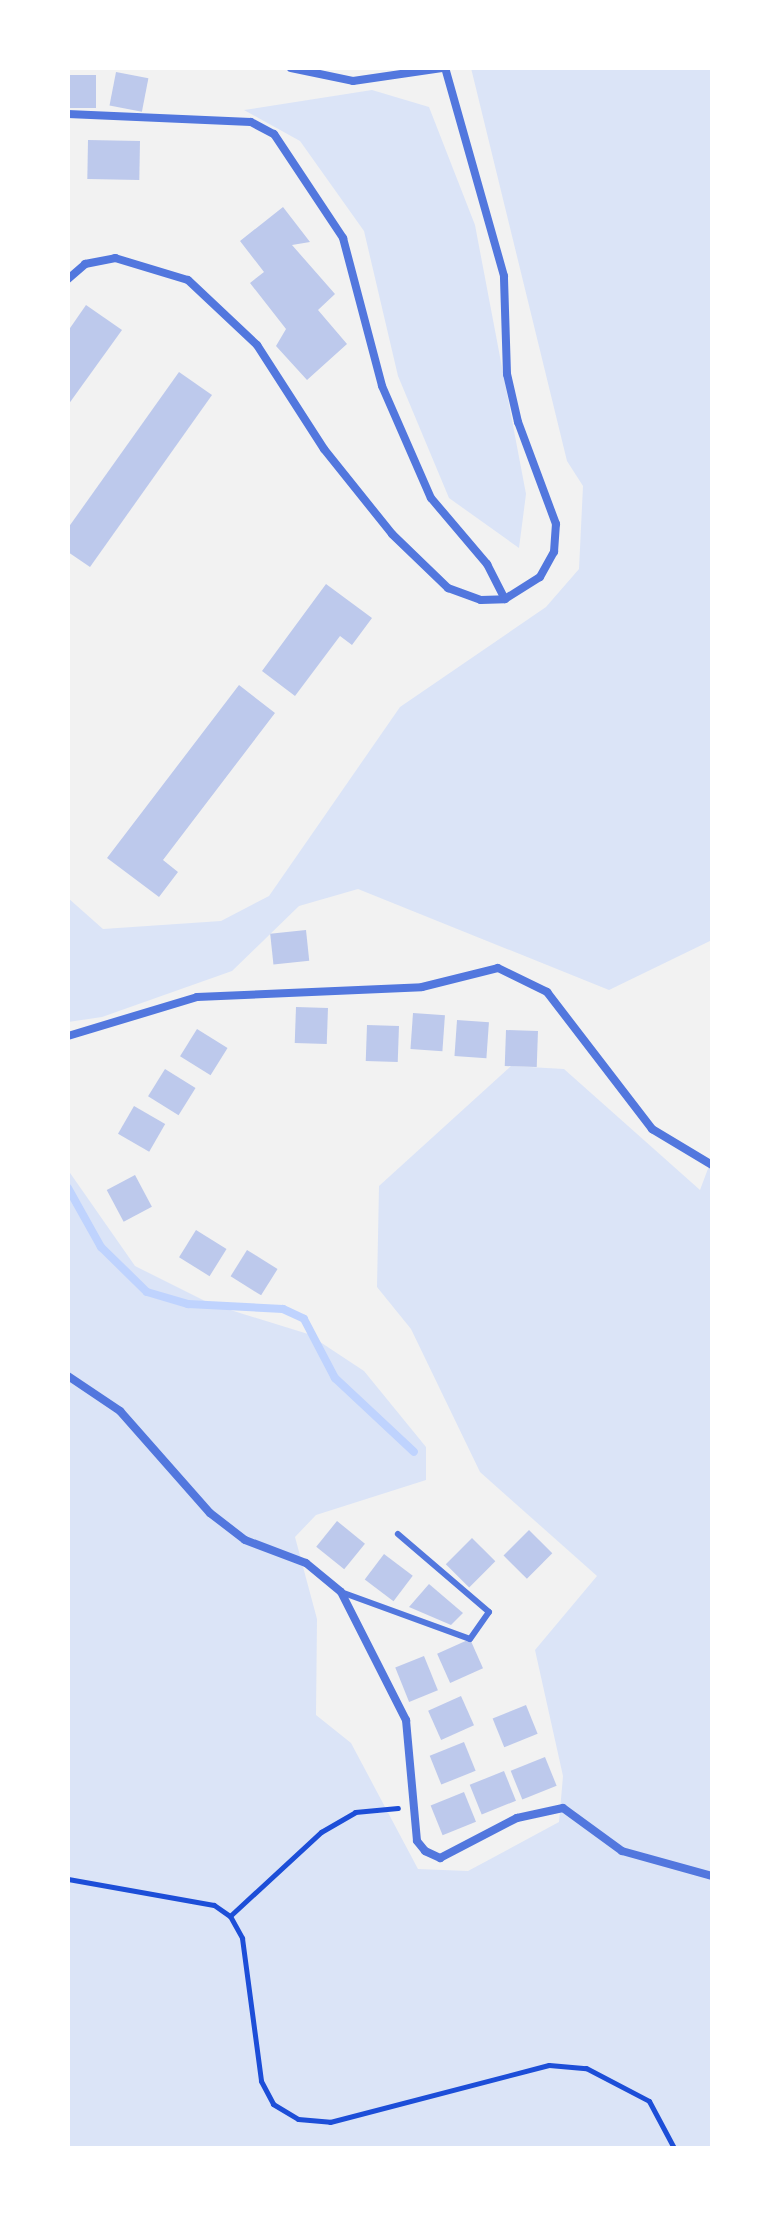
<!DOCTYPE html>
<style>
body{margin:0}
#map{position:relative;width:780px;height:2216px;overflow:hidden;background:#f2f2f2;font-family:"Titillium Web",sans-serif}
div>[style]{position:absolute}
.green>*{inset:0;background:#dbe4f7}
.stream>*{height:8px;margin:-4px;padding:0 4px;transform-origin:4px;border-radius:4px;background:#bfd3fe}
.building>*{inset:0;background:#bdc9ec;transform-origin:0 0}
.path>*{height:5px;margin:-2.5px;padding:0 2.5px;transform-origin:2.5px;border-radius:2.5px;background:#1d4ed8}
.service>*{height:6px;margin:-3px;padding:0 3px;transform-origin:3px;border-radius:3px;background:#5277de}
.minor>*{height:8px;margin:-4px;padding:0 4px;transform-origin:4px;border-radius:4px;background:#5277de}
span{translate:-50% -50%;white-space:nowrap;text-align:center;line-height:1.15;-webkit-text-stroke:8px #fff;paint-order:stroke}
.frame{position:absolute;inset:0;border:70px solid #fff;pointer-events:none}
</style>
<div id="map">
<div class="green">
<i style="clip-path:polygon(471px 68px,712px 68px,712px 940px,609px 990px,358px 889px,299px 906px,232px 971px,102px 1017px,68px 1022px,68px 898px,103px 929px,221px 921px,269px 896px,400px 707px,546px 607px,579px 569px,583px 486px,567px 461px)"></i>
<i style="clip-path:polygon(372px 90px,429px 107px,475px 225px,526px 494px,519px 548px,449px 498px,398px 376px,364px 231px,300px 141px,244px 110px)"></i>
<i style="clip-path:polygon(511px 1066px,564px 1069px,700px 1190px,712px 1158px,712px 2148px,68px 2148px,68px 1170px,135px 1266px,211px 1304px,308px 1334px,364px 1371px,426px 1447px,426px 1480px,316px 1515px,295px 1537px,317px 1619px,316px 1715px,351px 1743px,418px 1869px,468px 1871px,559px 1822px,563px 1776px,535px 1650px,597px 1576px,480px 1472px,411px 1329px,377px 1287px,379px 1186px)"></i>
</div>
<div class="stream">
<i style="left:68px;top:1188px;width:68px;rotate:60.8deg"></i>
<i style="left:101px;top:1247px;width:64px;rotate:44.4deg"></i>
<i style="left:147px;top:1292px;width:43px;rotate:16.3deg"></i>
<i style="left:188px;top:1304px;width:95px;rotate:3deg"></i>
<i style="left:283px;top:1309px;width:23px;rotate:25deg"></i>
<i style="left:304px;top:1319px;width:67px;rotate:62.3deg"></i>
<i style="left:335px;top:1378px;width:108px;rotate:43.1deg"></i>
</div>
<div class="building">
<i style="left:116px;top:72px;width:33px;height:34px;rotate:11deg"></i>
<i style="left:68px;top:75px;width:28px;height:33px"></i>
<i style="left:88px;top:140px;width:52px;height:39px;rotate:1deg"></i>
<i style="clip-path:polygon(283px 207px,310px 242px,292px 245px,335px 294px,318px 310px,347px 344px,307px 380px,276px 346px,286px 329px,250px 283px,264px 272px,240px 241px)"></i>
<i style="clip-path:polygon(86px 305px,122px 330px,68px 405px,68px 331px)"></i>
<i style="clip-path:polygon(179px 372px,212px 395px,90px 567px,68px 552px,68px 528px)"></i>
<i style="clip-path:polygon(326px 584px,372px 618px,352px 645px,340px 636px,295px 696px,262px 671px)"></i>
<i style="clip-path:polygon(239px 685px,275px 713px,163px 860px,178px 872px,159px 897px,107px 858px)"></i>
<i style="left:306px;top:930px;width:31px;height:36px;rotate:84deg"></i>
<i style="left:296px;top:1007px;width:32px;height:36px;rotate:2deg"></i>
<i style="left:413px;top:1013px;width:32px;height:36px;rotate:4deg"></i>
<i style="left:457px;top:1020px;width:32px;height:36px;rotate:4deg"></i>
<i style="left:367px;top:1025px;width:32px;height:36px;rotate:2deg"></i>
<i style="left:197px;top:1029px;width:36px;height:32px;rotate:32deg"></i>
<i style="left:506px;top:1030px;width:32px;height:36px;rotate:2deg"></i>
<i style="left:165px;top:1069px;width:36px;height:32px;rotate:32deg"></i>
<i style="left:134px;top:1106px;width:36px;height:32px;rotate:30deg"></i>
<i style="left:135px;top:1175px;width:36px;height:32px;rotate:62deg"></i>
<i style="left:196px;top:1230px;width:36px;height:32px;rotate:32deg"></i>
<i style="left:247px;top:1250px;width:36px;height:31px;rotate:32deg"></i>
<i style="left:337px;top:1521px;width:36px;height:33px;rotate:39deg"></i>
<i style="left:529px;top:1530px;width:33px;height:36px;rotate:45deg"></i>
<i style="left:472px;top:1538px;width:33px;height:37px;rotate:45deg"></i>
<i style="left:384px;top:1554px;width:36px;height:32px;rotate:37deg"></i>
<i style="clip-path:polygon(429px 1584px,463px 1613px,451px 1625px,409px 1607px)"></i>
<i style="left:470px;top:1639px;width:32px;height:36px;rotate:66deg"></i>
<i style="left:424px;top:1656px;width:37px;height:31px;rotate:68deg"></i>
<i style="left:461px;top:1696px;width:32px;height:36px;rotate:66deg"></i>
<i style="left:526px;top:1705px;width:31px;height:36px;rotate:68deg"></i>
<i style="left:464px;top:1742px;width:31px;height:37px;rotate:68deg"></i>
<i style="left:545px;top:1757px;width:31px;height:37px;rotate:68deg"></i>
<i style="left:504px;top:1771px;width:32px;height:37px;rotate:68deg"></i>
<i style="left:464px;top:1792px;width:32px;height:36px;rotate:68deg"></i>
</div>
<div class="path">
<i style="left:68px;top:1879px;width:148px;rotate:10.1deg"></i>
<i style="left:214px;top:1905px;width:19px;rotate:35deg"></i>
<i style="left:230px;top:1916px;width:25px;rotate:61deg"></i>
<i style="left:242px;top:1938px;width:144px;rotate:82.4deg"></i>
<i style="left:261px;top:2081px;width:26px;rotate:62deg"></i>
<i style="left:273px;top:2104px;width:29px;rotate:31deg"></i>
<i style="left:298px;top:2119px;width:32px;rotate:5deg"></i>
<i style="left:330px;top:2122px;width:226px;rotate:-14.6deg"></i>
<i style="left:549px;top:2065px;width:37px;rotate:5deg"></i>
<i style="left:586px;top:2068px;width:71px;rotate:27.6deg"></i>
<i style="left:649px;top:2101px;width:53px;rotate:62deg"></i>
<i style="left:230px;top:1916px;width:124px;rotate:-42.7deg"></i>
<i style="left:321px;top:1832px;width:39px;rotate:-30deg"></i>
<i style="left:355px;top:1812px;width:43px;rotate:-5.3deg"></i>
</div>
<div class="service">
<i style="left:341px;top:1592px;width:137px;rotate:20deg"></i>
<i style="left:470px;top:1639px;width:33px;rotate:-55deg"></i>
<i style="left:489px;top:1612px;width:120px;rotate:-139.4deg"></i>
</div>
<div class="minor">
<i style="left:291px;top:68px;width:63px;rotate:11.8deg"></i>
<i style="left:353px;top:81px;width:90px;rotate:-8.3deg"></i>
<i style="left:68px;top:114px;width:183px;rotate:2.5deg"></i>
<i style="left:251px;top:122px;width:26px;rotate:28deg"></i>
<i style="left:274px;top:134px;width:125px;rotate:56.4deg"></i>
<i style="left:343px;top:238px;width:153px;rotate:75.2deg"></i>
<i style="left:382px;top:386px;width:122px;rotate:66.4deg"></i>
<i style="left:431px;top:498px;width:87px;rotate:49.7deg"></i>
<i style="left:487px;top:564px;width:39px;rotate:63deg"></i>
<i style="left:68px;top:279px;width:23px;rotate:-41deg"></i>
<i style="left:85px;top:264px;width:31px;rotate:-11deg"></i>
<i style="left:115px;top:258px;width:76px;rotate:16.8deg"></i>
<i style="left:188px;top:280px;width:95px;rotate:43.3deg"></i>
<i style="left:257px;top:345px;width:124px;rotate:57.2deg"></i>
<i style="left:324px;top:449px;width:109px;rotate:51.3deg"></i>
<i style="left:392px;top:534px;width:78px;rotate:44deg"></i>
<i style="left:448px;top:588px;width:35px;rotate:20deg"></i>
<i style="left:481px;top:600px;width:24px;rotate:-2deg"></i>
<i style="left:505px;top:599px;width:41px;rotate:-32.2deg"></i>
<i style="left:540px;top:577px;width:29px;rotate:-61deg"></i>
<i style="left:554px;top:552px;width:28px;rotate:-86deg"></i>
<i style="left:556px;top:524px;width:109px;rotate:-110.4deg"></i>
<i style="left:518px;top:422px;width:49px;rotate:-102.9deg"></i>
<i style="left:507px;top:374px;width:98px;rotate:-91.8deg"></i>
<i style="left:504px;top:276px;width:216px;rotate:-105.8deg"></i>
<i style="left:68px;top:1036px;width:135px;rotate:-16.8deg"></i>
<i style="left:197px;top:997px;width:225px;rotate:-2.5deg"></i>
<i style="left:422px;top:987px;width:78px;rotate:-14deg"></i>
<i style="left:498px;top:968px;width:55px;rotate:26.1deg"></i>
<i style="left:547px;top:992px;width:173px;rotate:52.5deg"></i>
<i style="left:652px;top:1129px;width:70px;rotate:31deg"></i>
<i style="left:68px;top:1376px;width:63px;rotate:33.9deg"></i>
<i style="left:120px;top:1411px;width:136px;rotate:48.6deg"></i>
<i style="left:210px;top:1513px;width:44px;rotate:37.6deg"></i>
<i style="left:245px;top:1540px;width:65px;rotate:20.7deg"></i>
<i style="left:306px;top:1563px;width:45px;rotate:39.6deg"></i>
<i style="left:341px;top:1592px;width:144px;rotate:63.1deg"></i>
<i style="left:406px;top:1720px;width:121px;rotate:84.8deg"></i>
<i style="left:417px;top:1841px;width:13px;rotate:51deg"></i>
<i style="left:425px;top:1851px;width:17px;rotate:25deg"></i>
<i style="left:440px;top:1858px;width:87px;rotate:-27.5deg"></i>
<i style="left:517px;top:1818px;width:47px;rotate:-12.3deg"></i>
<i style="left:563px;top:1808px;width:73px;rotate:36.1deg"></i>
<i style="left:622px;top:1851px;width:93px;rotate:15.5deg"></i>
</div>
<div class="frame"></div>
</div>
